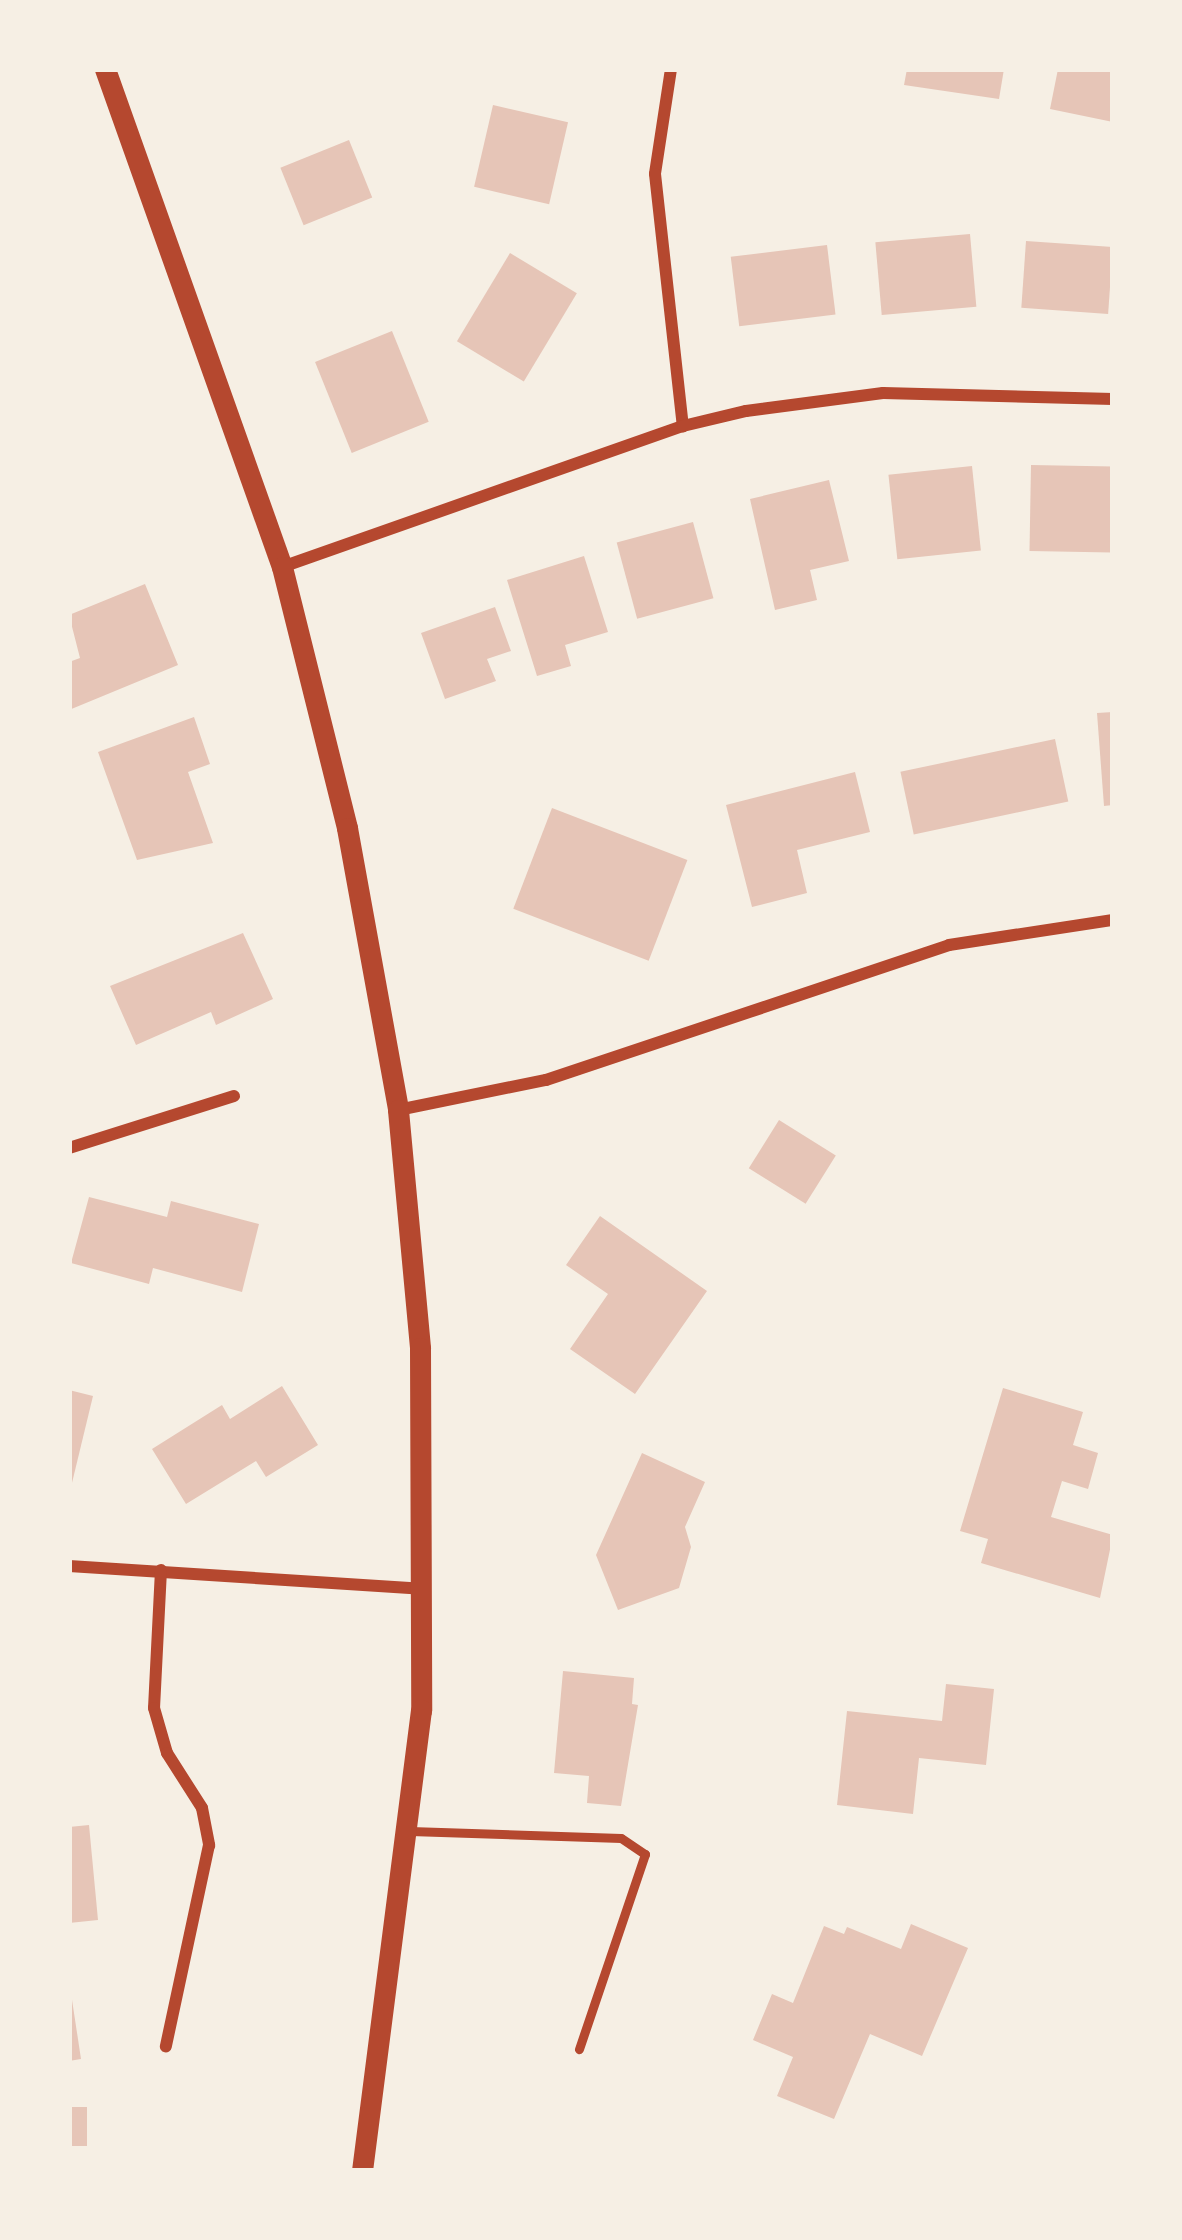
<!DOCTYPE html>
<style>
body{margin:0}
#map{position:relative;width:1182px;height:2240px;overflow:hidden;background:#f6efe4;font-family:Barlow,sans-serif}
div>[style]{position:absolute}
.building>*{inset:0;background:#e6c5b7;transform-origin:0 0}
.service>*{height:9px;margin:-4.5px;padding:0 4.5px;transform-origin:4.5px;border-radius:4.5px;background:#b5482f}
.minor>*{height:12px;margin:-6px;padding:0 6px;transform-origin:6px;border-radius:6px;background:#b5482f}
.tertiary>*{height:21px;margin:-10.5px;padding:0 10.5px;transform-origin:10.5px;border-radius:10.5px;background:#b5482f}
span{translate:-50% -50%;white-space:nowrap;text-align:center;line-height:1.15;-webkit-text-stroke:12px #f6efe4;paint-order:stroke}
.frame{position:absolute;inset:0;border:72px solid #f6efe4;pointer-events:none}
</style>
<div id="map">
<div class="building">
<i style="clip-path:polygon(907px 69px,1004px 69px,999px 99px,904px 85px)"></i>
<i style="clip-path:polygon(1058px 69px,1113px 69px,1113px 122px,1050px 109px)"></i>
<i style="left:493px;top:105px;width:77px;height:84px;rotate:13deg"></i>
<i style="left:349px;top:140px;width:62px;height:74px;rotate:68deg"></i>
<i style="left:970px;top:234px;width:73px;height:95px;rotate:85deg"></i>
<i style="left:1026px;top:241px;width:87px;height:67px;rotate:4deg"></i>
<i style="left:827px;top:245px;width:70px;height:97px;rotate:83deg"></i>
<i style="left:510px;top:253px;width:78px;height:103px;rotate:31deg"></i>
<i style="left:392px;top:331px;width:98px;height:83px;rotate:68deg"></i>
<i style="left:1031px;top:465px;width:82px;height:86px;rotate:1deg"></i>
<i style="left:972px;top:466px;width:85px;height:84px;rotate:84deg"></i>
<i style="clip-path:polygon(829px 480px,849px 561px,810px 570px,817px 600px,775px 610px,750px 499px)"></i>
<i style="left:693px;top:522px;width:79px;height:79px;rotate:75deg"></i>
<i style="clip-path:polygon(584px 556px,608px 632px,565px 645px,571px 666px,537px 676px,507px 580px)"></i>
<i style="clip-path:polygon(145px 584px,178px 665px,69px 710px,69px 662px,80px 658px,69px 615px)"></i>
<i style="clip-path:polygon(495px 607px,511px 651px,487px 659px,496px 681px,445px 699px,421px 633px)"></i>
<i style="clip-path:polygon(1113px 712px,1113px 805px,1104px 806px,1097px 713px)"></i>
<i style="clip-path:polygon(194px 717px,210px 764px,188px 772px,213px 843px,137px 860px,98px 752px)"></i>
<i style="left:1055px;top:739px;width:64px;height:158px;rotate:78deg"></i>
<i style="clip-path:polygon(855px 772px,870px 832px,797px 850px,807px 893px,752px 907px,726px 805px)"></i>
<i style="left:552px;top:808px;width:145px;height:108px;rotate:21deg"></i>
<i style="clip-path:polygon(243px 933px,273px 999px,216px 1025px,211px 1012px,136px 1045px,110px 986px)"></i>
<i style="left:779px;top:1120px;width:67px;height:57px;rotate:32deg"></i>
<i style="clip-path:polygon(89px 1197px,167px 1217px,171px 1201px,259px 1224px,242px 1292px,153px 1268px,149px 1284px,71px 1263px)"></i>
<i style="clip-path:polygon(600px 1216px,707px 1291px,635px 1394px,570px 1349px,608px 1294px,566px 1265px)"></i>
<i style="clip-path:polygon(282px 1386px,318px 1445px,266px 1477px,256px 1461px,186px 1504px,152px 1449px,222px 1405px,230px 1419px)"></i>
<i style="clip-path:polygon(1003px 1388px,1083px 1412px,1073px 1445px,1098px 1453px,1088px 1489px,1062px 1481px,1051px 1517px,1113px 1535px,1100px 1598px,981px 1563px,988px 1539px,960px 1531px)"></i>
<i style="clip-path:polygon(69px 1390px,93px 1396px,71px 1487px,69px 1487px)"></i>
<i style="clip-path:polygon(642px 1453px,705px 1482px,685px 1527px,691px 1547px,679px 1588px,618px 1610px,596px 1555px)"></i>
<i style="clip-path:polygon(563px 1671px,634px 1678px,632px 1704px,638px 1705px,621px 1806px,587px 1803px,589px 1776px,554px 1773px)"></i>
<i style="clip-path:polygon(946px 1684px,994px 1689px,986px 1765px,919px 1758px,913px 1814px,837px 1805px,847px 1711px,942px 1721px)"></i>
<i style="clip-path:polygon(89px 1825px,98px 1920px,69px 1923px,69px 1827px)"></i>
<i style="clip-path:polygon(911px 1924px,968px 1948px,922px 2056px,870px 2034px,834px 2119px,777px 2096px,793px 2057px,753px 2040px,772px 1994px,793px 2003px,824px 1926px,844px 1934px,847px 1927px,901px 1949px)"></i>
<i style="clip-path:polygon(69px 1980px,81px 2059px,69px 2061px)"></i>
<i style="left:69px;top:2107px;width:18px;height:39px"></i>
</div>
<div class="service">
<i style="left:410px;top:1831px;width:211px;rotate:1.9deg"></i>
<i style="left:621px;top:1838px;width:29px;rotate:34deg"></i>
<i style="left:645px;top:1854px;width:206px;rotate:108.7deg"></i>
</div>
<div class="minor">
<i style="left:671px;top:69px;width:106px;rotate:98.7deg"></i>
<i style="left:655px;top:174px;width:254px;rotate:83.7deg"></i>
<i style="left:282px;top:567px;width:425px;rotate:-19.4deg"></i>
<i style="left:683px;top:426px;width:65px;rotate:-13.4deg"></i>
<i style="left:746px;top:411px;width:138px;rotate:-7.5deg"></i>
<i style="left:883px;top:393px;width:230px;rotate:1.5deg"></i>
<i style="left:398px;top:1110px;width:151px;rotate:-11.5deg"></i>
<i style="left:546px;top:1080px;width:425px;rotate:-18.5deg"></i>
<i style="left:949px;top:945px;width:166px;rotate:-8.7deg"></i>
<i style="left:69px;top:1148px;width:173px;rotate:-17.5deg"></i>
<i style="left:69px;top:1566px;width:353px;rotate:3.7deg"></i>
<i style="left:161px;top:1570px;width:138px;rotate:92.9deg"></i>
<i style="left:154px;top:1708px;width:47px;rotate:73.9deg"></i>
<i style="left:167px;top:1753px;width:65px;rotate:57.5deg"></i>
<i style="left:202px;top:1808px;width:38px;rotate:79deg"></i>
<i style="left:209px;top:1845px;width:206px;rotate:102.1deg"></i>
</div>
<div class="tertiary">
<i style="left:105px;top:69px;width:529px;rotate:70.43deg"></i>
<i style="left:282px;top:567px;width:269px;rotate:76deg"></i>
<i style="left:347px;top:828px;width:287px;rotate:79.7deg"></i>
<i style="left:398px;top:1110px;width:239px;rotate:84.7deg"></i>
<i style="left:420px;top:1348px;width:362px;rotate:89.8deg"></i>
<i style="left:421px;top:1710px;width:465px;rotate:97.3deg"></i>
</div>
<div class="frame"></div>
</div>
